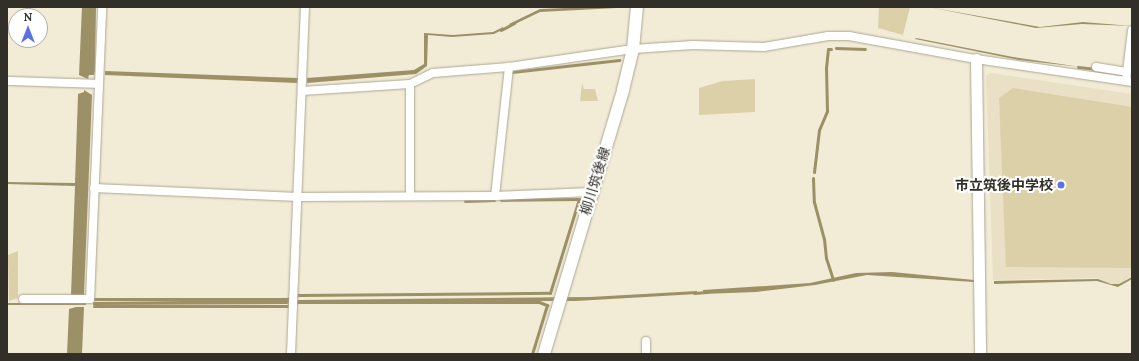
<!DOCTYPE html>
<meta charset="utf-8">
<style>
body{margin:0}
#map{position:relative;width:1139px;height:361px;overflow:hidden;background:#f2ecd7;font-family:Lora,"Noto Sans JP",serif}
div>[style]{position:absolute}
.built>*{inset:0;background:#e9e0c5}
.green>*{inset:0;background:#dbd0a8}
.water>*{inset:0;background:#9c9066;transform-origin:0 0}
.stream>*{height:3px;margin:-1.5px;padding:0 1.5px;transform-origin:1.5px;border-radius:1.5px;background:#9c9066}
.roads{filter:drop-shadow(0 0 1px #aca693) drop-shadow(0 0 1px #aca693)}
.minor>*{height:8px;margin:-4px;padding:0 4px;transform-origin:4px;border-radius:4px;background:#fff}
.tertiary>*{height:11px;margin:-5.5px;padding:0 5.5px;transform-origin:5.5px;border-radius:5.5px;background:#fff}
.secondary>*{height:12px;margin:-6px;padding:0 6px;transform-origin:6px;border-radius:6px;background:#fff}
.dots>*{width:11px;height:11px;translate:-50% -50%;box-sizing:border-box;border:2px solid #fff;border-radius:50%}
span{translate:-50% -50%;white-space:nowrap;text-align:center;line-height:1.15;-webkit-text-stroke:4px #fff;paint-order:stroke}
.street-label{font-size:14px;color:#312f27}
.poi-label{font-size:14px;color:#312f27;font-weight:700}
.right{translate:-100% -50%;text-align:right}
.frame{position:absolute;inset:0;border:8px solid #312f27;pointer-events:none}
.north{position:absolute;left:8px;top:8px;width:40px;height:40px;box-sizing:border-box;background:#fff;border:1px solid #adaca9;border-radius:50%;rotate:0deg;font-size:11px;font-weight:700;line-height:16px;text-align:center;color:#312f27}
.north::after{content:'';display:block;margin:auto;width:14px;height:18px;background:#5e70e8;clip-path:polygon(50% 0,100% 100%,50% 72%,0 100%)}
</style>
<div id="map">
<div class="built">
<i style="clip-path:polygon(991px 73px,1132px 94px,1132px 276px,1119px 284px,1111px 284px,1098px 278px,993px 280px,986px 76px)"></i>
</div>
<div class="green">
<i style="clip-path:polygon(879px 7px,910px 7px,903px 35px,878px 28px)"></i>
<i style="clip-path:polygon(755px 79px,755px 112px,699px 115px,699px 88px,723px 81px)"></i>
<i style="clip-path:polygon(582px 83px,584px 89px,595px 89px,598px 101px,580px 101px)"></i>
<i style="clip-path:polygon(1013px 88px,1132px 107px,1132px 268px,1006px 267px,999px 98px)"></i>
<i style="clip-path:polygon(18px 251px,18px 298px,9px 301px,8px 255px)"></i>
</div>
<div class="water">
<i style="clip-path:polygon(82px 7px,96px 7px,95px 71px,94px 75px,89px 75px,88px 79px,79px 75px)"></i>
<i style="clip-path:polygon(590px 7px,636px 7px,540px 12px,511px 26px,509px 24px,540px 9px)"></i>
<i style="clip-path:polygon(928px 7px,1040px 27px,1083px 22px,1132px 26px,1082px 24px,1036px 28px)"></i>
<i style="clip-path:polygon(503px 27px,504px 29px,494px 34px,452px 37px,428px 35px,427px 66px,416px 74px,307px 83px,307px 78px,414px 70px,424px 64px,424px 33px,453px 35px,493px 32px)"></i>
<i style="clip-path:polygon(916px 38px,1013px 57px,1081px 67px,1019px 60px,915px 39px)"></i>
<i style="clip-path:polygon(105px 71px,298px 78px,297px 83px,105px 75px)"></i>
<i style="clip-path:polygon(84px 90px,92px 95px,84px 295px,71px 295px,75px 186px,7px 184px,7px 182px,75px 183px,78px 94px,84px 92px)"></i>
<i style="clip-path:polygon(892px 272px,974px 280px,974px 282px,867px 275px,815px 285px,756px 292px,703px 294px,703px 290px,810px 283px,856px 273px)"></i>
<i style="clip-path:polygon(1132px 277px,1132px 279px,1118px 287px,1097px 281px,994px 284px,994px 281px,1098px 279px,1111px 284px,1119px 284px)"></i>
<i style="clip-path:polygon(697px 291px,697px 294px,576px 301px,298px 301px,287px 304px,93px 305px,93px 302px,590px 297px)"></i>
<i style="left:86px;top:303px;width:2px;height:79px;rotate:90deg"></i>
<i style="clip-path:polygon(76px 307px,84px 307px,82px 354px,67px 354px,69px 309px)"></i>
</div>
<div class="stream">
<i style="left:501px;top:30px;width:15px;rotate:-28deg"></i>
<i style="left:836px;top:48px;width:29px;rotate:2deg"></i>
<i style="left:1078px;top:67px;width:18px;rotate:6deg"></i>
<i style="left:512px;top:72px;width:108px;rotate:-6.4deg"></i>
<i style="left:814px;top:172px;width:42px;rotate:-83.2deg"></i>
<i style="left:819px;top:130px;width:21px;rotate:-67deg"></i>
<i style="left:827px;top:111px;width:43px;rotate:-91.3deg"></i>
<i style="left:826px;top:68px;width:19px;rotate:-84deg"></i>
<i style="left:828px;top:49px;width:3px"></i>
<i style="left:813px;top:178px;width:24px;rotate:88deg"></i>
<i style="left:814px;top:202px;width:38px;rotate:75deg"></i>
<i style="left:824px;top:239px;width:19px;rotate:84deg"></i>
<i style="left:826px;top:258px;width:23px;rotate:72deg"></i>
<i style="left:465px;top:201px;width:29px;rotate:-2deg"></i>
<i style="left:694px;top:293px;width:13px;rotate:-4deg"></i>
<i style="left:94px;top:299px;width:193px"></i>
<i style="left:287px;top:299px;width:12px;rotate:-20deg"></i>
<i style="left:298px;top:295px;width:252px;rotate:-0.5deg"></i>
<i style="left:550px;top:293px;width:98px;rotate:-72.9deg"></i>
<i style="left:579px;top:199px;width:78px;rotate:179.3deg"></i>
<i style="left:94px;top:306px;width:193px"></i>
<i style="left:287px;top:306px;width:12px;rotate:-20deg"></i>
<i style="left:298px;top:302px;width:241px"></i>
<i style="left:539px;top:302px;width:9px;rotate:21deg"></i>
<i style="left:547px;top:305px;width:51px;rotate:107deg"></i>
</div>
<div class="roads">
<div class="minor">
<i style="left:1096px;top:67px;width:31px;rotate:9deg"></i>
<i style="left:7px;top:81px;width:90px;rotate:1.9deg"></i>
<i style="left:1126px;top:81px;width:51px;rotate:-83.3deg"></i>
<i style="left:410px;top:84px;width:112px;rotate:90deg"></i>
<i style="left:302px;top:91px;width:108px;rotate:-3.7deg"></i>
<i style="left:410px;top:84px;width:25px;rotate:-26deg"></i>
<i style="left:433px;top:73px;width:76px;rotate:-4.5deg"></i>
<i style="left:509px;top:67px;width:125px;rotate:-8.3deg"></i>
<i style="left:633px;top:49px;width:60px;rotate:-3.8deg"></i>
<i style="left:693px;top:45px;width:71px;rotate:1.6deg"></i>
<i style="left:764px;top:47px;width:65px;rotate:-9.8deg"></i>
<i style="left:828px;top:36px;width:21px"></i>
<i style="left:849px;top:36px;width:129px;rotate:10.3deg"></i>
<i style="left:976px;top:59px;width:158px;rotate:8.4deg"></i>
<i style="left:94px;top:188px;width:204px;rotate:2.5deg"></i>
<i style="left:298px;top:197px;width:197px;rotate:-0.3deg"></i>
<i style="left:495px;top:196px;width:96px;rotate:-2.4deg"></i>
<i style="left:495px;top:196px;width:130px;rotate:-83.8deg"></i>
<i style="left:23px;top:299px;width:67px"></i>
<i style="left:90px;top:299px;width:292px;rotate:-87.6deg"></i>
<i style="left:646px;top:341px;width:13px;rotate:90deg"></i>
<i style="left:291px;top:354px;width:347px;rotate:-87.7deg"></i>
</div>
<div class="tertiary">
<i style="left:976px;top:59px;width:295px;rotate:89.2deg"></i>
</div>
<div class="secondary">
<i style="left:544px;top:354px;width:276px;rotate:-73.3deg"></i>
<i style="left:623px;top:90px;width:42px;rotate:-76.3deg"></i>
<i style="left:633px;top:49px;width:42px;rotate:-84.6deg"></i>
</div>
</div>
<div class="dots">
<i style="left:1061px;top:185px;background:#5e70e8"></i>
</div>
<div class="street-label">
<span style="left:595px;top:181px;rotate:-73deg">柳川筑後線</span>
</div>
<div class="poi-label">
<span class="right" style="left:1053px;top:185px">市立筑後中学校</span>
</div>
<div class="frame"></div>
<div class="north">N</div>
</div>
